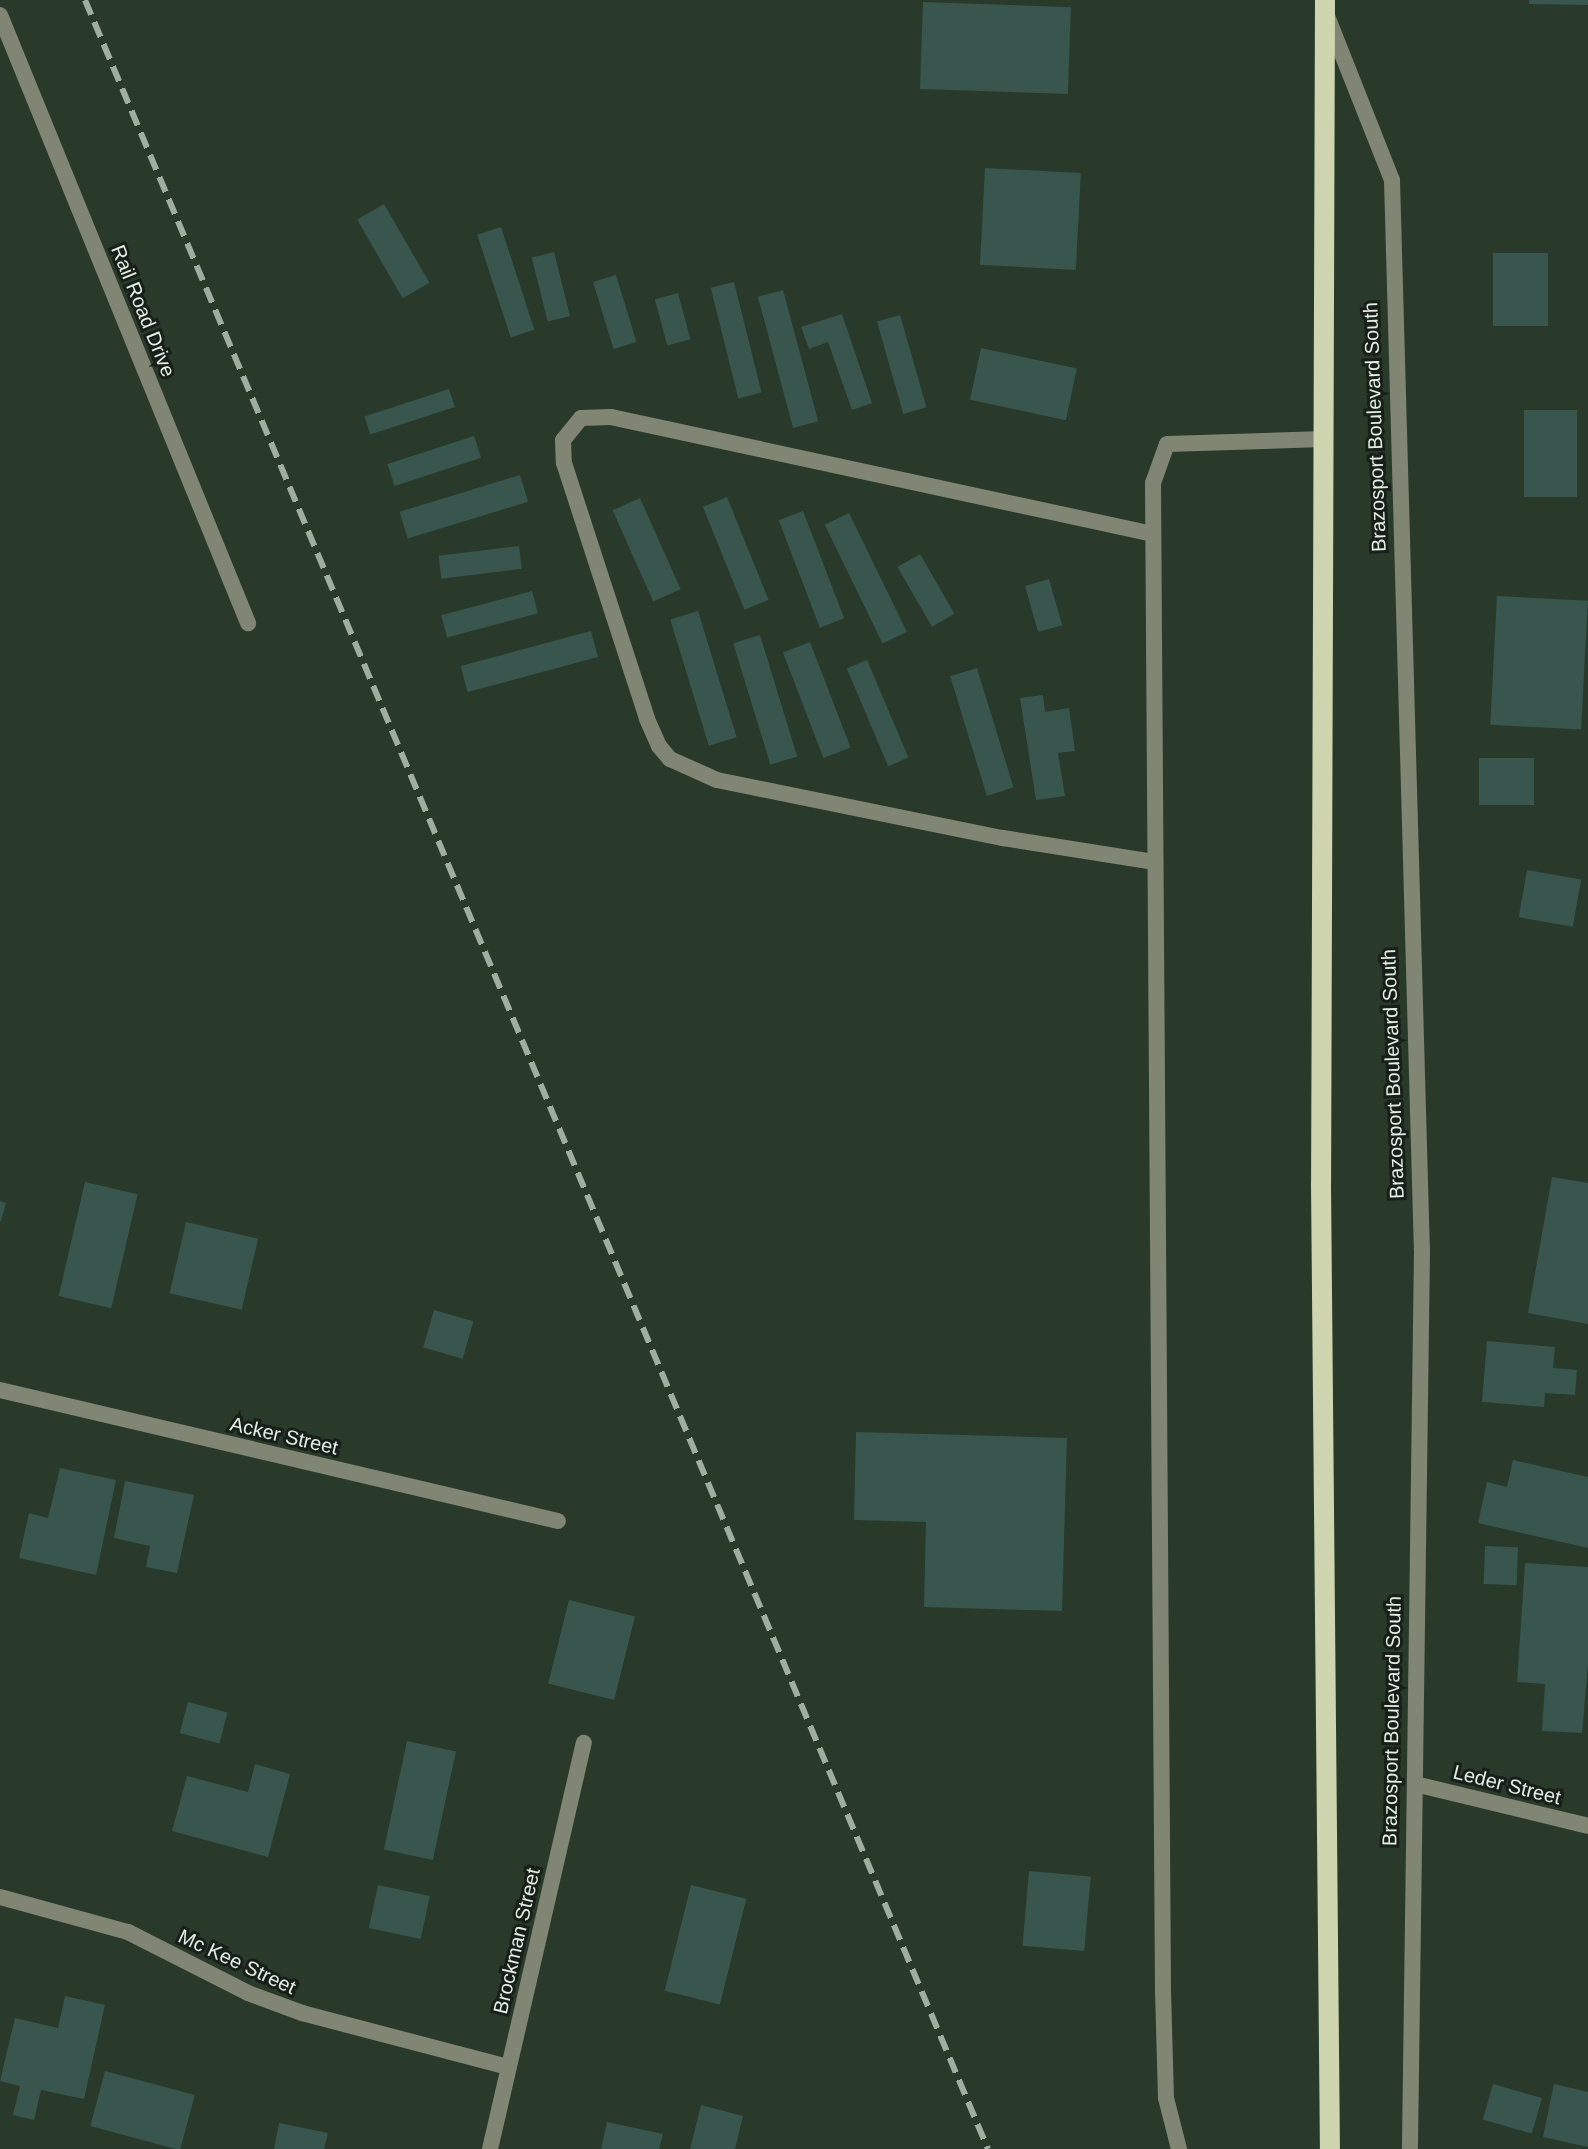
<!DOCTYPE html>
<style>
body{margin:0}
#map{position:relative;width:1588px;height:2149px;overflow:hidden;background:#293a2b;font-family:Arial,sans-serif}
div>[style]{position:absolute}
.building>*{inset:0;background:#38554e;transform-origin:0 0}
.lane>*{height:16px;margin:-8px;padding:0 8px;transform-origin:8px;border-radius:8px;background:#818573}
.street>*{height:16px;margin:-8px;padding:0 8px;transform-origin:8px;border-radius:8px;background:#818573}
.primary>*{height:20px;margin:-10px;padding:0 10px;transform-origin:10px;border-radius:10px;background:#ced5af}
.rail>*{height:6px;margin-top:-3px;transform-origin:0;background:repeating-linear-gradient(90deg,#a0ada1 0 16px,transparent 0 24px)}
span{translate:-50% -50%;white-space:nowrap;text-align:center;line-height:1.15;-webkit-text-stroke:6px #171f18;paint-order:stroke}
.street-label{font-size:20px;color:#e3eee4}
</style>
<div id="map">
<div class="building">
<i style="clip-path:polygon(1529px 0,1588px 0,1588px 5px,1529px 4px)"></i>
<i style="left:923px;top:2px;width:148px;height:87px;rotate:2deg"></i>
<i style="left:985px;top:168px;width:96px;height:97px;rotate:3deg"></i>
<i style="left:384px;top:204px;width:91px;height:31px;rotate:60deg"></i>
<i style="left:501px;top:227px;width:108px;height:25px;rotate:72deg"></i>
<i style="left:554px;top:252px;width:66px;height:23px;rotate:76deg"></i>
<i style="left:1493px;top:253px;width:55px;height:73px"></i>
<i style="left:616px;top:275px;width:70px;height:24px;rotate:73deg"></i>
<i style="left:734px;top:282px;width:114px;height:24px;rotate:76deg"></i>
<i style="left:783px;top:290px;width:136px;height:26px;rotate:75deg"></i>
<i style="left:678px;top:293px;width:48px;height:24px;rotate:75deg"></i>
<i style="clip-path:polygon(842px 314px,872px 403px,852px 410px,828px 342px,809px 349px,801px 327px)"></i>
<i style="left:900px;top:315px;width:96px;height:24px;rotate:74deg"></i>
<i style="left:981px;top:348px;width:98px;height:53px;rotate:12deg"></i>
<i style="left:449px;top:389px;width:19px;height:89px;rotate:72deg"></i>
<i style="left:1524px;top:410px;width:53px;height:87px"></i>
<i style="left:474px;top:436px;width:23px;height:91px;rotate:72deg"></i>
<i style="left:520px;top:475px;width:28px;height:126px;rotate:73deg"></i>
<i style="left:727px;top:497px;width:111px;height:26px;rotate:68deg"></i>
<i style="left:640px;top:498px;width:100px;height:30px;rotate:66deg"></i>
<i style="left:803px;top:511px;width:115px;height:26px;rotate:69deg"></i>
<i style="left:849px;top:513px;width:132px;height:27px;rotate:64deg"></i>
<i style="left:519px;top:546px;width:23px;height:81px;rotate:83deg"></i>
<i style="left:920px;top:554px;width:69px;height:26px;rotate:60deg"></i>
<i style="left:1049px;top:579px;width:48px;height:25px;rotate:74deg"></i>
<i style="left:532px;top:591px;width:23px;height:94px;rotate:75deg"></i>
<i style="left:1497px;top:596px;width:91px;height:129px;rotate:3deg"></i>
<i style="left:698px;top:611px;width:132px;height:29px;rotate:73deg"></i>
<i style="left:591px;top:631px;width:27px;height:135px;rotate:75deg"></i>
<i style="left:760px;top:635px;width:127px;height:28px;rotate:73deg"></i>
<i style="left:810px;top:642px;width:113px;height:29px;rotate:69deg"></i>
<i style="left:867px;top:660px;width:106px;height:22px;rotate:67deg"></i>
<i style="left:977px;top:668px;width:125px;height:28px;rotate:73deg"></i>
<i style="clip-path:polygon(1043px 695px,1045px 712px,1069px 708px,1075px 751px,1058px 753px,1065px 796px,1036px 800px,1020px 698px)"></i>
<i style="left:1479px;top:758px;width:55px;height:47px"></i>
<i style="left:1527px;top:870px;width:55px;height:48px;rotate:10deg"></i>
<i style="clip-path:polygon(1552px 1177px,1588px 1183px,1588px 1324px,1528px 1313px)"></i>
<i style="left:85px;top:1182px;width:54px;height:117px;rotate:13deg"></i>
<i style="clip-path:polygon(0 1201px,6px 1203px,1px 1221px,0 1221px)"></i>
<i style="left:186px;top:1222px;width:74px;height:73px;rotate:13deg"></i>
<i style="left:434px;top:1310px;width:41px;height:39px;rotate:16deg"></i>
<i style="clip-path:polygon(1487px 1341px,1555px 1347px,1553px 1368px,1577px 1370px,1575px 1395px,1545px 1393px,1544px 1407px,1482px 1402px)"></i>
<i style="clip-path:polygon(856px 1432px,1067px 1438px,1062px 1611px,924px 1607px,926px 1522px,854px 1520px)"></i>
<i style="clip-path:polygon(1513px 1460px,1588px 1477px,1588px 1548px,1478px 1523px,1487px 1482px,1507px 1487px)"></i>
<i style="clip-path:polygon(60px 1468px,116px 1480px,96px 1575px,19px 1558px,29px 1513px,48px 1518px)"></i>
<i style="clip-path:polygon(125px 1481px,194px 1495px,177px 1573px,146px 1567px,150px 1546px,114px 1538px)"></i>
<i style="left:1485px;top:1546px;width:33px;height:38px;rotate:2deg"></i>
<i style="clip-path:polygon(1525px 1563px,1588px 1567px,1588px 1663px,1582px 1733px,1542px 1731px,1545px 1684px,1517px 1682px)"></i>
<i style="left:569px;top:1600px;width:68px;height:86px;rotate:14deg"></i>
<i style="left:188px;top:1702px;width:41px;height:32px;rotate:15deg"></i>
<i style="left:407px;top:1741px;width:50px;height:111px;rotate:12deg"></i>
<i style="clip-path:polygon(255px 1764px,290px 1774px,268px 1857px,172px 1831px,187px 1776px,248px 1792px)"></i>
<i style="left:1029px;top:1871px;width:62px;height:75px;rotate:5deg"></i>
<i style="left:378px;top:1885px;width:53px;height:44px;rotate:12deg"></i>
<i style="left:691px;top:1885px;width:57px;height:109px;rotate:14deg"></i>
<i style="clip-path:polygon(65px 1996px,105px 2005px,84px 2099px,41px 2090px,34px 2120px,13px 2115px,20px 2086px,0 2081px,15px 2018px,58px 2028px)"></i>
<i style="left:105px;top:2071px;width:93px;height:57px;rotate:15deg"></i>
<i style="left:1493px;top:2084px;width:51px;height:37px;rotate:16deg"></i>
<i style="clip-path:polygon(1554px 2084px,1588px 2092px,1588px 2147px,1543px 2137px)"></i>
<i style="clip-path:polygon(701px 2105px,743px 2116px,735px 2149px,690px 2149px)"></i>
<i style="clip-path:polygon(607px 2122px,663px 2134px,659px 2149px,601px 2149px)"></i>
<i style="clip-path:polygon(279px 2123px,328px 2133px,324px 2149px,274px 2149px)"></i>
</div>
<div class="lane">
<i style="left:1153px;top:534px;width:554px;rotate:-167.82deg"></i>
<i style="left:611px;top:417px;width:30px;rotate:178deg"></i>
<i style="left:581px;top:418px;width:28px;rotate:129deg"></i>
<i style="left:563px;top:440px;width:23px;rotate:88deg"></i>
<i style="left:564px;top:463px;width:269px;rotate:72deg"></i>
<i style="left:647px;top:719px;width:30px;rotate:66deg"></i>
<i style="left:659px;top:746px;width:17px;rotate:50deg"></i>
<i style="left:670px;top:759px;width:51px;rotate:24.1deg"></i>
<i style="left:717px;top:780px;width:292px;rotate:11.5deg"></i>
<i style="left:1003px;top:838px;width:154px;rotate:9deg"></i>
</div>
<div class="street">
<i style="left:0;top:15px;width:657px;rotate:67.81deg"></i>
<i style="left:1327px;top:16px;width:176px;rotate:68.4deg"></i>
<i style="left:1392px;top:180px;width:1071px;rotate:88.4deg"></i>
<i style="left:1422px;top:1251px;width:898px;rotate:90.77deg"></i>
<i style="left:0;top:1390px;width:573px;rotate:13.21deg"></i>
<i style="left:1415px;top:1784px;width:178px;rotate:13.6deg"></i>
<i style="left:0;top:1897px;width:133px;rotate:15.3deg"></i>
<i style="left:128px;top:1932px;width:135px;rotate:26.9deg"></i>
<i style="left:248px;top:1993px;width:58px;rotate:20.3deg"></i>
<i style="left:302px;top:2013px;width:213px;rotate:14.7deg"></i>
<i style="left:490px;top:2149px;width:417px;rotate:-77deg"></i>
<i style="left:1179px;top:2149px;width:53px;rotate:-104.3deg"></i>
<i style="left:1166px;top:2098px;width:107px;rotate:-91.6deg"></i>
<i style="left:1163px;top:1991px;width:1508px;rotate:-90.38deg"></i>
<i style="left:1153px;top:483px;width:41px;rotate:-70.3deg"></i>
<i style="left:1167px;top:444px;width:157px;rotate:-1.8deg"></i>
</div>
<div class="primary">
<i style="left:1325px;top:0;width:1184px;rotate:90.19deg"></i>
<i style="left:1321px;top:1184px;width:965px;rotate:89.47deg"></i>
</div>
<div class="rail">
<i style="left:85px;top:0;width:2331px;rotate:67.21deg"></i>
</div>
<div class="street-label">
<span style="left:143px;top:311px;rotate:68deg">Rail Road Drive</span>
<span style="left:1375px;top:427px;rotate:-92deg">Brazosport Boulevard South</span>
<span style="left:1393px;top:1074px;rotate:-92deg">Brazosport Boulevard South</span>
<span style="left:284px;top:1436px;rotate:13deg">Acker Street</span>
<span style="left:1392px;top:1721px;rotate:-89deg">Brazosport Boulevard South</span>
<span style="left:1507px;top:1785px;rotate:14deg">Leder Street</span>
<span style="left:517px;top:1941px;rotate:-77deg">Brockman Street</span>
<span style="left:237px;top:1962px;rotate:25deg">Mc Kee Street</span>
</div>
</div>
